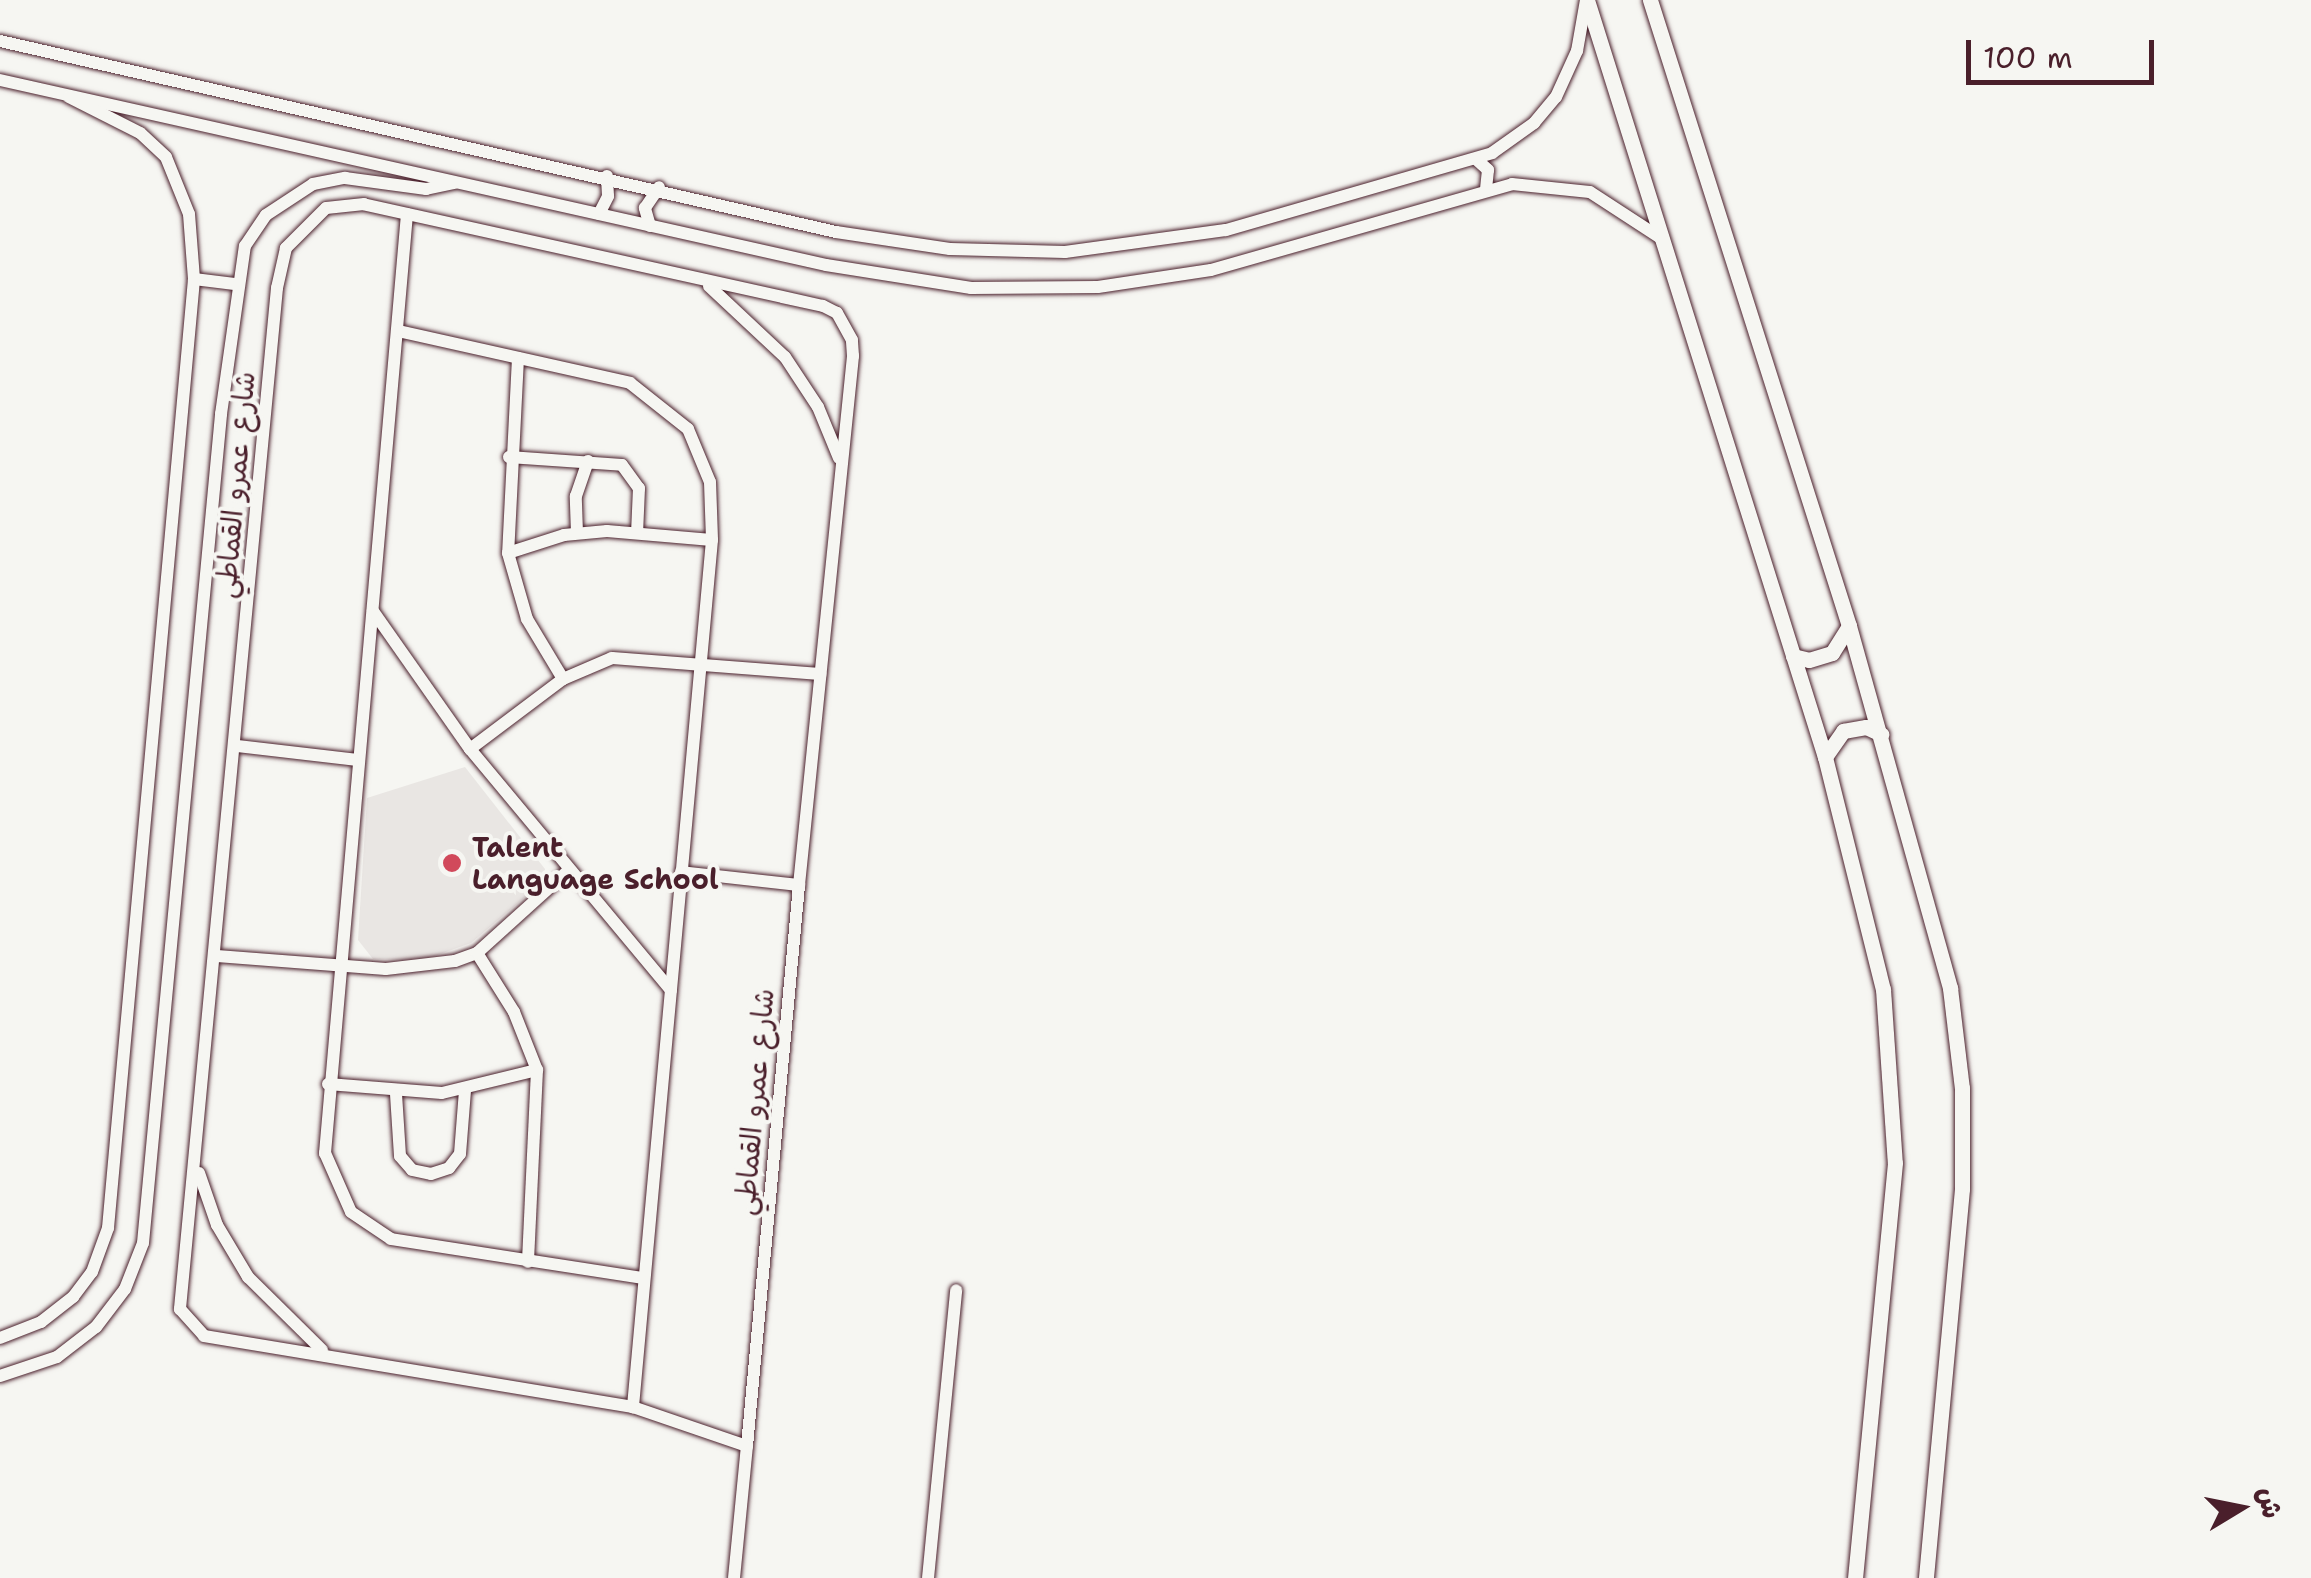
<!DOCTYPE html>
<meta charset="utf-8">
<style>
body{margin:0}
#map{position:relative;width:2311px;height:1578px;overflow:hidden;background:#f6f6f2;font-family:"Shantell Sans","Playpen Sans Arabic",sans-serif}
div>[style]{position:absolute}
.built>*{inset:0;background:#e9e6e3}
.roads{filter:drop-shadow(0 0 2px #4a1f2b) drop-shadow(0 0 2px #4a1f2b)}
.minor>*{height:12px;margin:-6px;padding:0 6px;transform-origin:6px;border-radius:6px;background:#f6f6f2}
.tertiary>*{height:15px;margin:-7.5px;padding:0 7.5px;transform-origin:7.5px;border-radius:7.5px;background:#f6f6f2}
.dots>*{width:28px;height:28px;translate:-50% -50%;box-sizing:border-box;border:5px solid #f6f6f2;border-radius:50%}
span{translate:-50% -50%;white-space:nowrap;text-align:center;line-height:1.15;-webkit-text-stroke:8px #f6f6f2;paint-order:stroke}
.street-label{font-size:28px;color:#4a1f2b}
.poi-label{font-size:28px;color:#4a1f2b;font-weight:700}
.left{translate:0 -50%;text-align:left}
.north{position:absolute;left:2191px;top:1458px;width:100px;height:100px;-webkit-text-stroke:8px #f6f6f2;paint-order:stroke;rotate:80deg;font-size:28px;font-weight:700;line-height:40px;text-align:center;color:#4a1f2b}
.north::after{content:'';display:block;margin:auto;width:35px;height:45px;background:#4a1f2b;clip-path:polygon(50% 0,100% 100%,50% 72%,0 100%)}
.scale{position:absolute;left:1966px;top:40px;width:188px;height:45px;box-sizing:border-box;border:5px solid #4a1f2b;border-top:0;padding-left:12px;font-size:30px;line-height:35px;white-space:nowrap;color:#4a1f2b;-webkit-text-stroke:8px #f6f6f2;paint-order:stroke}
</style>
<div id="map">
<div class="built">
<i style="clip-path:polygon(465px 767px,545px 869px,545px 880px,471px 943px,423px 960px,373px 959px,358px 940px,367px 798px)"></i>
</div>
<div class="roads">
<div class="minor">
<i style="left:0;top:41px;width:858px;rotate:12.87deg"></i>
<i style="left:836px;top:232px;width:115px;rotate:8.5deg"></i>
<i style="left:950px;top:249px;width:115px;rotate:1.5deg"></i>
<i style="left:1065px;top:252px;width:162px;rotate:-7.8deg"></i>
<i style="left:1226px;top:230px;width:277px;rotate:-16.1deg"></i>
<i style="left:1492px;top:153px;width:52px;rotate:-35.5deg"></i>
<i style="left:1534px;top:123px;width:34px;rotate:-50deg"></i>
<i style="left:1556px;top:97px;width:51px;rotate:-65.5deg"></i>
<i style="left:1577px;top:51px;width:52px;rotate:-80deg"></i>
<i style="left:0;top:80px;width:846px;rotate:12.62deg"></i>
<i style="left:826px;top:265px;width:147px;rotate:9deg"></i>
<i style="left:971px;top:288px;width:127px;rotate:-0.5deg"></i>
<i style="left:1098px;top:287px;width:114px;rotate:-8.6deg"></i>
<i style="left:1211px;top:270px;width:313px;rotate:-15.9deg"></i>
<i style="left:1512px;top:184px;width:78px;rotate:5.9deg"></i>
<i style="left:1590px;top:192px;width:82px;rotate:33.1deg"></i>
<i style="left:1477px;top:160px;width:15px;rotate:42deg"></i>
<i style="left:1488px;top:170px;width:20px;rotate:96deg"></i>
<i style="left:407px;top:214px;width:943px;rotate:94.99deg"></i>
<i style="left:325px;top:1153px;width:64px;rotate:66.2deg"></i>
<i style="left:351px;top:1212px;width:48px;rotate:34deg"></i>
<i style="left:391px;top:1239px;width:256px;rotate:8.8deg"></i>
<i style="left:599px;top:214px;width:20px;rotate:-63deg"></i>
<i style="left:608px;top:196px;width:20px;rotate:-93deg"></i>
<i style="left:650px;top:226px;width:19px;rotate:-106deg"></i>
<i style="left:645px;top:208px;width:25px;rotate:-56deg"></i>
<i style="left:194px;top:279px;width:41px;rotate:7deg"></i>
<i style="left:709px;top:286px;width:104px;rotate:43.1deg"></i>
<i style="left:785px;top:357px;width:60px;rotate:56.6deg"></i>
<i style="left:818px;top:407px;width:55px;rotate:67.6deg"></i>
<i style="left:398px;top:331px;width:238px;rotate:12.6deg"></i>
<i style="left:630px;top:383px;width:74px;rotate:38.4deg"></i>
<i style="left:688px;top:429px;width:57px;rotate:67.5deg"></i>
<i style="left:710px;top:482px;width:58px;rotate:88deg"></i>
<i style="left:712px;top:540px;width:871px;rotate:95.21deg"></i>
<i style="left:518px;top:358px;width:195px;rotate:92.9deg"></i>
<i style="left:508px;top:553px;width:69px;rotate:73.9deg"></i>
<i style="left:527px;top:619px;width:70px;rotate:59deg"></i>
<i style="left:509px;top:457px;width:113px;rotate:4deg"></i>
<i style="left:622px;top:465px;width:29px;rotate:54deg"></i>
<i style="left:639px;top:488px;width:45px;rotate:92.5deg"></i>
<i style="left:577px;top:533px;width:37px;rotate:-92deg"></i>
<i style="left:576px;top:496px;width:37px;rotate:-71deg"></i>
<i style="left:508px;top:553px;width:59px;rotate:-17.8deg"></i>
<i style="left:564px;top:535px;width:43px;rotate:-5.3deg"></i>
<i style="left:607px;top:531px;width:105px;rotate:4.9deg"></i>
<i style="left:373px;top:611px;width:169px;rotate:54.9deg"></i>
<i style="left:470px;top:749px;width:314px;rotate:50.2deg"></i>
<i style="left:237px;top:746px;width:122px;rotate:6.6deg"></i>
<i style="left:470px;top:749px;width:116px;rotate:-37deg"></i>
<i style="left:563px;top:679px;width:53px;rotate:-23.2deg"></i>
<i style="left:612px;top:658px;width:209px;rotate:4.4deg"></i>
<i style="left:681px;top:872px;width:119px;rotate:6.3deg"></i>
<i style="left:477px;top:953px;width:70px;rotate:57.9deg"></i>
<i style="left:514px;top:1012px;width:62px;rotate:68.4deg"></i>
<i style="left:537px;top:1070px;width:192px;rotate:92.7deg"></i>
<i style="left:217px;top:956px;width:169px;rotate:4.4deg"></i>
<i style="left:386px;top:969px;width:69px;rotate:-6.6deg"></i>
<i style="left:455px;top:961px;width:23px;rotate:-20deg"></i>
<i style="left:477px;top:953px;width:124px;rotate:-42.1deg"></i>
<i style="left:328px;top:1084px;width:114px;rotate:4.5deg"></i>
<i style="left:442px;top:1093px;width:98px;rotate:-13.6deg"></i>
<i style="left:396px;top:1094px;width:62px;rotate:86.3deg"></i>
<i style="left:400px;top:1156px;width:18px;rotate:49deg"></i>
<i style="left:412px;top:1170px;width:19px;rotate:12deg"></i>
<i style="left:431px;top:1174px;width:19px;rotate:-18deg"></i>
<i style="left:449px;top:1168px;width:18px;rotate:-52deg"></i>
<i style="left:460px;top:1154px;width:64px;rotate:-85.5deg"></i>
<i style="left:199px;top:1173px;width:55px;rotate:70.9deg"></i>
<i style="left:217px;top:1225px;width:61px;rotate:59.2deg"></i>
<i style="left:248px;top:1277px;width:104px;rotate:44.6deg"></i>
<i style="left:0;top:1338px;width:44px;rotate:-21.3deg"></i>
<i style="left:41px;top:1322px;width:41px;rotate:-38deg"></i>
<i style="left:73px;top:1297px;width:31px;rotate:-53deg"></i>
<i style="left:92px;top:1272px;width:47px;rotate:-70deg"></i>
<i style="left:108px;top:1228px;width:953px;rotate:-84.82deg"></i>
<i style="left:194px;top:279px;width:65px;rotate:-94.4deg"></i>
<i style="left:189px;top:214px;width:61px;rotate:-112deg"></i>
<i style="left:166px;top:157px;width:35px;rotate:-137deg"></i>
<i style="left:140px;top:133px;width:80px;rotate:-153.1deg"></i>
<i style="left:0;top:1376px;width:60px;rotate:-18.4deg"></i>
<i style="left:57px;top:1357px;width:49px;rotate:-37.6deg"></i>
<i style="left:96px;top:1327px;width:48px;rotate:-52.7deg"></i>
<i style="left:125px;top:1289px;width:49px;rotate:-68.6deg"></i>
<i style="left:143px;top:1243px;width:833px;rotate:-84.62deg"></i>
<i style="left:221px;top:414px;width:170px;rotate:-81.9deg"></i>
<i style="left:245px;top:246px;width:37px;rotate:-56deg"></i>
<i style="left:266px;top:215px;width:56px;rotate:-33.4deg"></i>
<i style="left:313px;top:184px;width:33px;rotate:-11deg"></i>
<i style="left:345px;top:178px;width:82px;rotate:7.7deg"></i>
<i style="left:426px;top:189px;width:29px;rotate:-12deg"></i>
<i style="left:734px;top:1578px;width:133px;rotate:-84.4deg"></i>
<i style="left:747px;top:1446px;width:563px;rotate:-84.7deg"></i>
<i style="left:799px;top:885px;width:532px;rotate:-84.17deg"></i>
<i style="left:853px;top:356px;width:16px;rotate:-94deg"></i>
<i style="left:852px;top:340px;width:31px;rotate:-119deg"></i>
<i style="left:837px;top:313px;width:16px;rotate:-153deg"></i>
<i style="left:823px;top:306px;width:470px;rotate:-167.5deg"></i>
<i style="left:364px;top:204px;width:38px;rotate:174deg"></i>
<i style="left:326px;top:208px;width:57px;rotate:135deg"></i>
<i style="left:286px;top:248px;width:41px;rotate:102.7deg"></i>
<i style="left:277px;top:288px;width:1026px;rotate:95.43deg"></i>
<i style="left:180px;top:1309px;width:36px;rotate:48deg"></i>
<i style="left:204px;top:1336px;width:435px;rotate:9.4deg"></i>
<i style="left:633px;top:1407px;width:120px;rotate:18.9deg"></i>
<i style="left:928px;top:1578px;width:289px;rotate:-84.4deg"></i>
</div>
<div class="tertiary">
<i style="left:1587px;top:0;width:794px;rotate:72.55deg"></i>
<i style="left:1825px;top:757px;width:239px;rotate:76deg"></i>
<i style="left:1883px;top:989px;width:174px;rotate:86.1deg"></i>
<i style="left:1895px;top:1163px;width:417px;rotate:95.5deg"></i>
<i style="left:1650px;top:0;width:657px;rotate:72.36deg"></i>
<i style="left:1849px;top:626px;width:376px;rotate:74.4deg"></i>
<i style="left:1950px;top:988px;width:101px;rotate:83.2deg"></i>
<i style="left:1962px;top:1088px;width:101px;rotate:90deg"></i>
<i style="left:1962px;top:1189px;width:391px;rotate:95.3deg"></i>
<i style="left:1793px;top:656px;width:16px;rotate:14deg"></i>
<i style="left:1809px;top:660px;width:24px;rotate:-17deg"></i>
<i style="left:1832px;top:653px;width:32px;rotate:-58deg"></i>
<i style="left:1825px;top:757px;width:32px;rotate:-55deg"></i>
<i style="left:1843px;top:731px;width:23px;rotate:-10deg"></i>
<i style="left:1866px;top:727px;width:17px;rotate:25deg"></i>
</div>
</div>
<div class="dots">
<i style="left:452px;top:863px;background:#d1495b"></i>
</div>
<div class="street-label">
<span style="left:235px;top:485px;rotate:-85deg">شارع عمرو القماطي</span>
<span style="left:754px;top:1102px;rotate:-85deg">شارع عمرو القماطي</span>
</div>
<div class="poi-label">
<span class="left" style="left:472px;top:863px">Talent<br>Language School</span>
</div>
<div class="north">ش</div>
<div class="scale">100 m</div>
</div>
